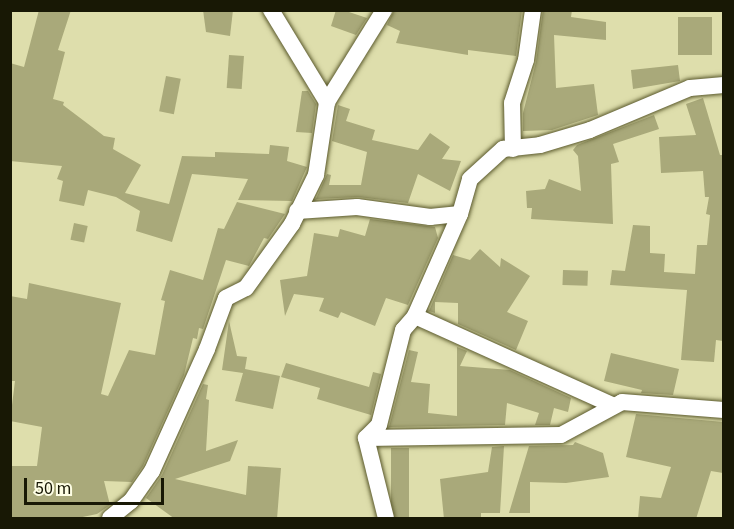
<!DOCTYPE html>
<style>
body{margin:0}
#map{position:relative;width:734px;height:529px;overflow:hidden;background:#dedeac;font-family:"Source Sans 3",sans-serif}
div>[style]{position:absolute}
.building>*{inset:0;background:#a9a97a;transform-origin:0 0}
.roads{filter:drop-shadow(0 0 2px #5a592c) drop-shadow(0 0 2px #5a592c)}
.minor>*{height:16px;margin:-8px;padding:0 8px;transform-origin:8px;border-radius:8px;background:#fff}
span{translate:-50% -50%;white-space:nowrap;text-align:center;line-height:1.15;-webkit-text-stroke:4.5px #fdfde4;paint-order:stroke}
.frame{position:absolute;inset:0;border:12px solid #181805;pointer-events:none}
.scale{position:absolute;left:24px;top:478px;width:140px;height:27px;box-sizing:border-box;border:3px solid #181805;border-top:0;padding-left:8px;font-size:18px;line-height:21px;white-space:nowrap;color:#181805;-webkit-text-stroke:4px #fdfde4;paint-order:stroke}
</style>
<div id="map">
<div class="building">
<i style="clip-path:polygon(39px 10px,71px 10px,58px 50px,65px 52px,53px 99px,64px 102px,63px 105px,104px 136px,115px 138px,113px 149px,141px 165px,125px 193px,169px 204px,182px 156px,215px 157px,215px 152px,269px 154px,270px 145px,289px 147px,287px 161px,307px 167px,292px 201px,238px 200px,248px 179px,192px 174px,172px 242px,136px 231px,140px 211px,116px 197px,88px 190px,84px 206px,59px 201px,63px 181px,57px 179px,62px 166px,10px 161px,10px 63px,24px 67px)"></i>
<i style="clip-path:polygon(203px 10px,233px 10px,230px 36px,206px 32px)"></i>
<i style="clip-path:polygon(336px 10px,343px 10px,367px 18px,356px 35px,331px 26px)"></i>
<i style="clip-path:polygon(394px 10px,522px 10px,516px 56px,468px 50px,468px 55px,396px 43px,400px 31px,387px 25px)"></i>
<i style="clip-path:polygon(543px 10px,572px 10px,571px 17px,606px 22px,606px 40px,554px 35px,556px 88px,594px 84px,598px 115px,552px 130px,523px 131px,523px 113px,536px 62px)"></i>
<i style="left:678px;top:17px;width:34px;height:38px"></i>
<i style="left:229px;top:55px;width:15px;height:33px;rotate:4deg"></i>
<i style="clip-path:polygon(678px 65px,680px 81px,633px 89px,631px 70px)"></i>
<i style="left:166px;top:76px;width:15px;height:36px;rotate:11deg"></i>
<i style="clip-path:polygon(302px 91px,308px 91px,316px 104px,312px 133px,296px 132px)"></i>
<i style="clip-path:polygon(703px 98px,720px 155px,723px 155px,723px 341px,716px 340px,714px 362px,681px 360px,687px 290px,610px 285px,612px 270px,625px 271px,633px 225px,650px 226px,650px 253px,665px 254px,664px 272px,695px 274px,697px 245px,707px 245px,710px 215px,706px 214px,709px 197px,705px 197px,703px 171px,661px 173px,659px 137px,696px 135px,686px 104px)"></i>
<i style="clip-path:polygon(338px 105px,350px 109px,346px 121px,375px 130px,372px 140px,418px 150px,430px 133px,450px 147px,442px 159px,461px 161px,450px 191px,418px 174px,408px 203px,358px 197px,316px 199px,327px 174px,331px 175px,329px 185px,361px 185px,367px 152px,332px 141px)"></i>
<i style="clip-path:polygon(654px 115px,659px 129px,613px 144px,619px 162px,611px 164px,613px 224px,531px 219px,532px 208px,527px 208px,526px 191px,545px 189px,549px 179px,581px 191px,578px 156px,573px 150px,577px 145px)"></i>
<i style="clip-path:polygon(237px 202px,285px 214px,268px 239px,264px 238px,249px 266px,226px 260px,203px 329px,199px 328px,197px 339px,193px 338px,184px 375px,143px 466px,132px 482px,104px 481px,110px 505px,97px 514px,73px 519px,12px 519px,10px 466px,37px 466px,42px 427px,10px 421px,15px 381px,10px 381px,10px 296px,27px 299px,29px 283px,121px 303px,101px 394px,108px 396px,129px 350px,155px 355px,165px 301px,161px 300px,170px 270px,203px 280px,218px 228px,224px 229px)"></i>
<i style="clip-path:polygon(370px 219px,435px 227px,438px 238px,408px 305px,386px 298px,375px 326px,341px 312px,338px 318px,319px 311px,324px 298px,294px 294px,285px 316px,280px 280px,307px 276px,314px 233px,338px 237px,340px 229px,365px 236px)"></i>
<i style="left:74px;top:223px;width:14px;height:17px;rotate:12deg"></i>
<i style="clip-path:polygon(480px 249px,500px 267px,501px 258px,530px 276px,507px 312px,528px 321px,516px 350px,458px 324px,458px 303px,435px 302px,435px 313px,429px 311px,453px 255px,470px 260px)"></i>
<i style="left:563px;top:270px;width:25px;height:15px;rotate:2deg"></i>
<i style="clip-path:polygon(229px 321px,237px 356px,247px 357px,245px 369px,280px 376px,273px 409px,235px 401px,243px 373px,222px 370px)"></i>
<i style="clip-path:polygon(457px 347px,467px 351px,460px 366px,510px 370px,571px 398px,568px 412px,554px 408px,550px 425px,535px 425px,539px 413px,507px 403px,505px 425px,389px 427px,409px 350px,418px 352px,411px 382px,430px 384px,428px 413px,457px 416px)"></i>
<i style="clip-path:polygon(611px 353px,679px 369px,673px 395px,641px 393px,642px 390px,604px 381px)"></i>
<i style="clip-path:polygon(286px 363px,369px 387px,373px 372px,381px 374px,371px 415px,317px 399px,320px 388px,281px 377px)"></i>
<i style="clip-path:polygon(203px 384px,208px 385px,206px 399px,209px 400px,206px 451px,238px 440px,230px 461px,175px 479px,246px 495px,248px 466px,281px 468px,277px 519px,175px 519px,146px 498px,162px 475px)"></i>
<i style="clip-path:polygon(636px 414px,723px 422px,723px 473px,711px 471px,696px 519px,638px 519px,640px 496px,661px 498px,671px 467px,626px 457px)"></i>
<i style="clip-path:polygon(575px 442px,603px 453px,609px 477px,566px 483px,530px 482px,530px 513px,509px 513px,529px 446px,573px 445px)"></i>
<i style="clip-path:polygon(504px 446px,500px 513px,481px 513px,481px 519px,444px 519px,440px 479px,488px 472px,492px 447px)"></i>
<i style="left:391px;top:448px;width:18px;height:71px"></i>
</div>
<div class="roads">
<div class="minor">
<i style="left:271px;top:10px;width:108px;rotate:58.7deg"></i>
<i style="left:513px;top:149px;width:46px;rotate:-91.2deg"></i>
<i style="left:512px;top:103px;width:45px;rotate:-72deg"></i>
<i style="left:526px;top:60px;width:50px;rotate:-82deg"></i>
<i style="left:297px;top:211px;width:60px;rotate:-3.8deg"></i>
<i style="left:357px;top:207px;width:74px;rotate:7.8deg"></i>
<i style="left:430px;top:217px;width:30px;rotate:-6deg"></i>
<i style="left:415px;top:316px;width:218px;rotate:24.3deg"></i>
<i style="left:366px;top:438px;width:18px;rotate:-45deg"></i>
<i style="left:379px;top:425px;width:98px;rotate:-75.8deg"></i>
<i style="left:403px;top:330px;width:18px;rotate:-49deg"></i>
<i style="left:415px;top:316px;width:111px;rotate:-66.2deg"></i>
<i style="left:460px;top:214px;width:36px;rotate:-74deg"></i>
<i style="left:470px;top:179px;width:45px;rotate:-42.3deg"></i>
<i style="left:503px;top:149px;width:37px;rotate:-6deg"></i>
<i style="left:540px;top:145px;width:52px;rotate:-16.7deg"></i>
<i style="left:590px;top:130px;width:108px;rotate:-22.8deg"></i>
<i style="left:690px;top:88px;width:34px;rotate:-5deg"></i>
<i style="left:366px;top:438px;width:195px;rotate:-0.9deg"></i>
<i style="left:561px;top:435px;width:69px;rotate:-28.4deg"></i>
<i style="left:622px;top:402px;width:102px;rotate:4.5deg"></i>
<i style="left:366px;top:438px;width:82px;rotate:76deg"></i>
<i style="left:110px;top:518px;width:27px;rotate:-39deg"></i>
<i style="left:131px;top:501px;width:37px;rotate:-55deg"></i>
<i style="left:152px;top:471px;width:134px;rotate:-65.7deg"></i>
<i style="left:207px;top:349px;width:54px;rotate:-69.6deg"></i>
<i style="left:226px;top:298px;width:22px;rotate:-27deg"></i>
<i style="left:246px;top:288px;width:79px;rotate:-54.3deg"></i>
<i style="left:292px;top:224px;width:55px;rotate:-63.9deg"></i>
<i style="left:316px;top:175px;width:74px;rotate:-81.4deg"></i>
<i style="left:327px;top:102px;width:108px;rotate:-58.2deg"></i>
</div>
</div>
<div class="frame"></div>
<div class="scale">50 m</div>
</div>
